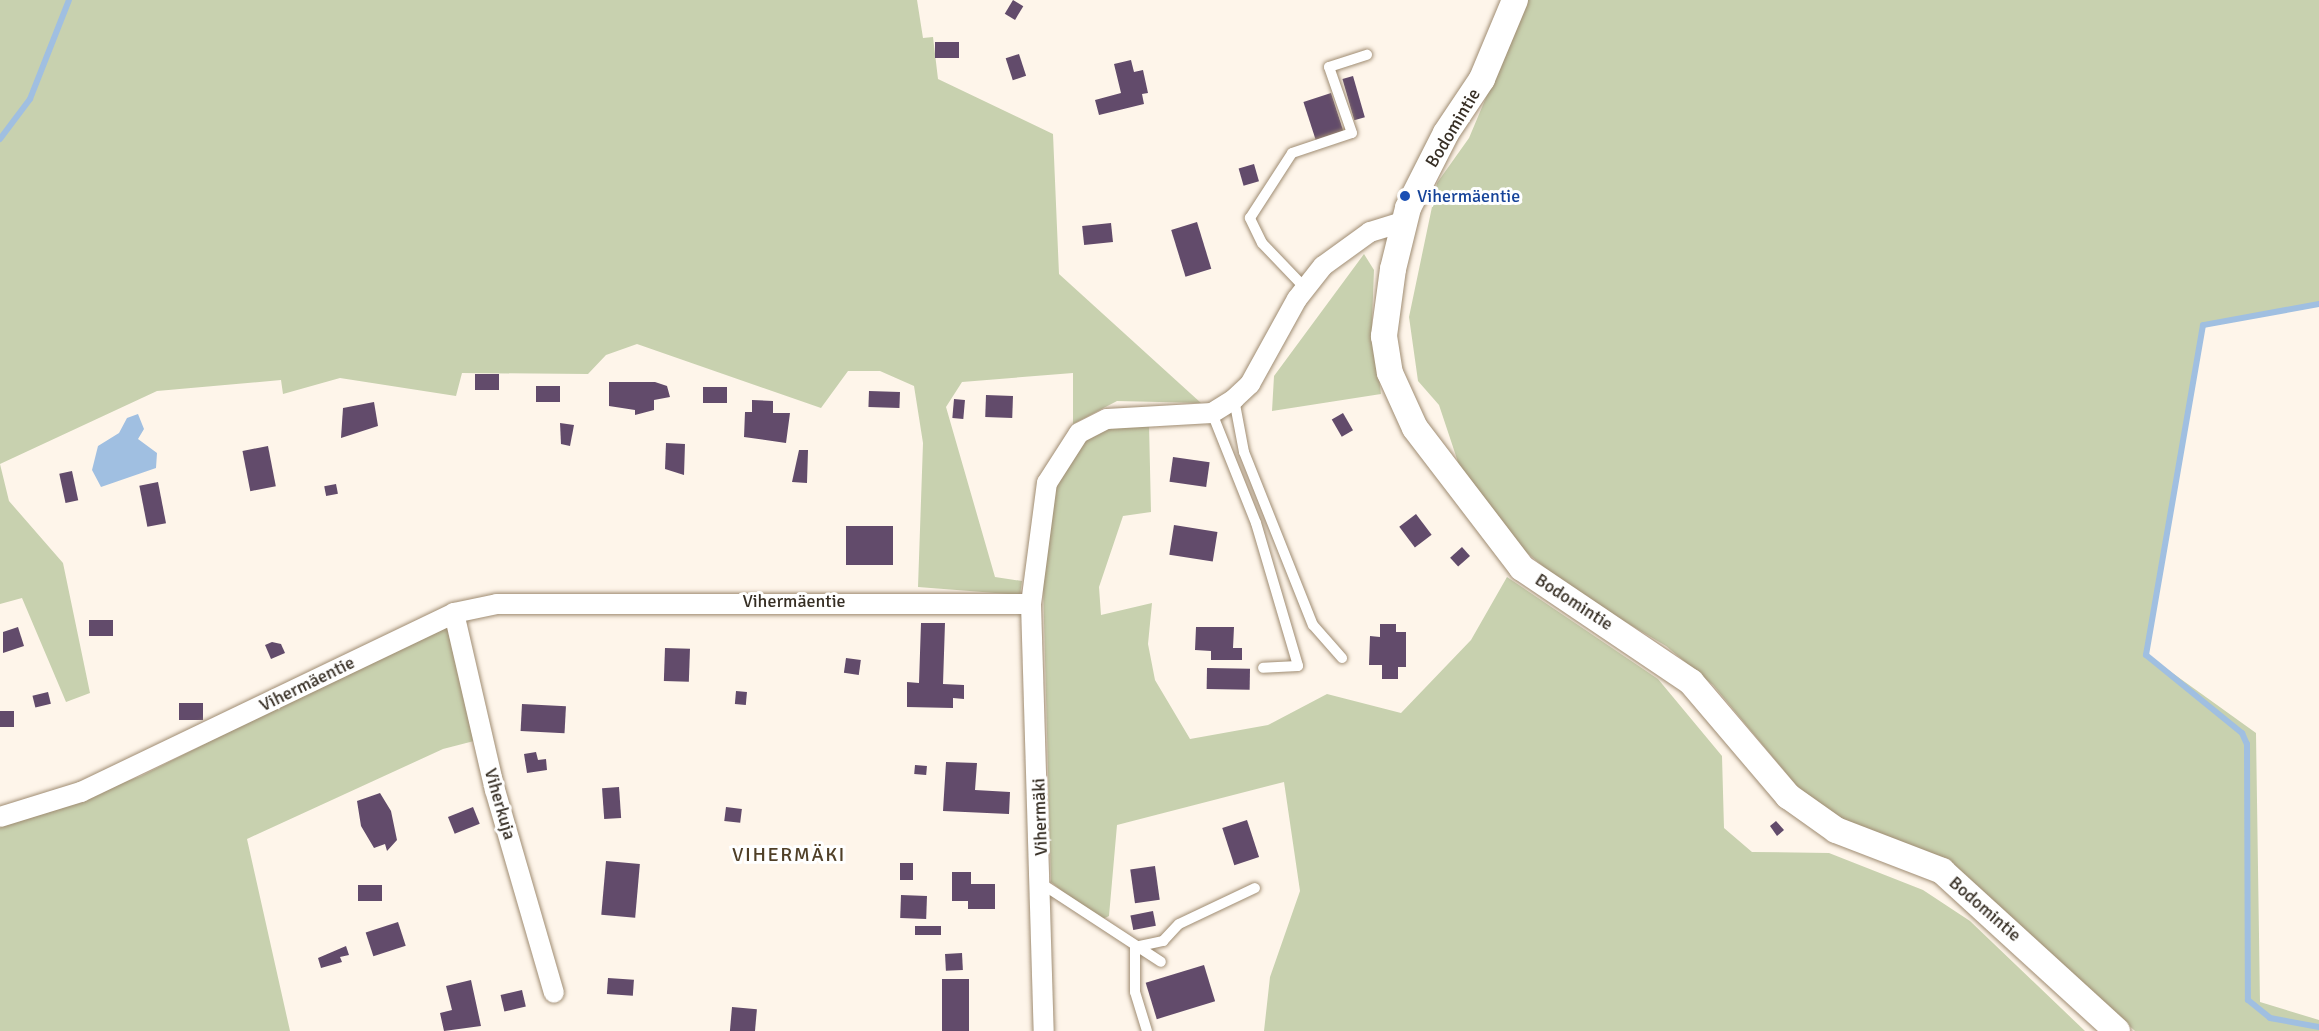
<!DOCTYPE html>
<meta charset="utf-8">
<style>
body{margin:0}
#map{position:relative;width:2319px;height:1031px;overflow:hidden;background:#fef5ea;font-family:Signika,sans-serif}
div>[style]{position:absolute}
.green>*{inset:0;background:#c8d1af}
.water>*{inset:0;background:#a0bfe1}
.stream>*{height:6px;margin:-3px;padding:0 3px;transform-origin:3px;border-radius:3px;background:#a0bfe1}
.building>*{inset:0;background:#624b6b;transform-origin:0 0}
.roads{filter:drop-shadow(0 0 2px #9f8c72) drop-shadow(0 0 2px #9f8c72)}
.service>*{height:10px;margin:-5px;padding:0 5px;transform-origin:5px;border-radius:5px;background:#fff}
.minor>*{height:20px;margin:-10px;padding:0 10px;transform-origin:10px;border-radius:10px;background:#fff}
.tertiary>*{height:26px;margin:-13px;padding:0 13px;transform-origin:13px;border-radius:13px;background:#fff}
.dots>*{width:16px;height:16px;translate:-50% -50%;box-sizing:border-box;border:3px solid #fff;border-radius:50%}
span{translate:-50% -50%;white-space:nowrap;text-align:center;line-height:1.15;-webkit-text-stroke:6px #fff;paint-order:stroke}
.street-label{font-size:18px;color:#362e24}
.transit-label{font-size:18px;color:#164399}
.left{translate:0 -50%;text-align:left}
.neighbourhood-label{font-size:20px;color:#4f3f27;letter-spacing:1.5px}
</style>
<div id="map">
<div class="green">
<i style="clip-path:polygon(0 0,917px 0,923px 38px,933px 37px,938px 79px,1053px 134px,1059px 274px,1201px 403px,1117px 401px,1073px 424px,1073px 373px,962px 382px,946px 407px,995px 577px,1022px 581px,1020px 595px,918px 587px,923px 443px,914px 386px,880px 371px,848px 371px,821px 408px,637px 344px,606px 355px,588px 374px,462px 373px,456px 396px,340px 378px,283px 394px,281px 380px,157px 391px,0 464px,9px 501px,63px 563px,90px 693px,66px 702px,22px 598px,0 604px)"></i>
<i style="clip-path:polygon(1527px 0,2319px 0,2319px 304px,2203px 325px,2146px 654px,2256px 733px,2260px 1002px,2319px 1020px,2319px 1031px,2135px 1031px,1949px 862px,1830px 815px,1796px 785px,1713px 685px,1666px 646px,1570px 589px,1519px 546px,1459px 465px,1439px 405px,1418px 381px,1409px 317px,1437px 183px,1469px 138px)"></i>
<i style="clip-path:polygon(1364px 254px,1374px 270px,1372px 321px,1381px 394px,1272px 411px,1274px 376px)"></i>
<i style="clip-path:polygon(1108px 424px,1149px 424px,1151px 512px,1123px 516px,1099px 587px,1101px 615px,1152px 603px,1148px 644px,1155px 680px,1190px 739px,1268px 725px,1327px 694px,1401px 713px,1471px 640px,1507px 577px,1658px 679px,1722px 756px,1724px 828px,1752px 852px,1829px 853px,1923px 890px,1970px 921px,2085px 1031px,1264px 1031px,1270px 977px,1300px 891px,1284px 782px,1117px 825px,1109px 916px,1099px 921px,1051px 882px,1042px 547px,1054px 490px,1084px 439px)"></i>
<i style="clip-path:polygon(446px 623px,474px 741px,443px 749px,247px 839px,290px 1031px,0 1031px,0 827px,141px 776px)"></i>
</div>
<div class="water">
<i style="clip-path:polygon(138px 414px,144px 429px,138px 439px,157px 453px,156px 468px,101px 487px,92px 470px,98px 446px,119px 433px,127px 418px)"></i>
</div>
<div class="stream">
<i style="left:0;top:139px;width:50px;rotate:-53.1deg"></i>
<i style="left:30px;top:99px;width:106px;rotate:-68.5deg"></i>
<i style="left:2319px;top:304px;width:118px;rotate:169.7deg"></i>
<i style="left:2203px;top:325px;width:335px;rotate:99.8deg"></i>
<i style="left:2146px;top:655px;width:124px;rotate:39.1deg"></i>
<i style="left:2242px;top:733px;width:12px;rotate:66deg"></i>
<i style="left:2247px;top:744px;width:256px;rotate:89.8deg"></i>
<i style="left:2248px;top:1000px;width:28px;rotate:39deg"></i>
<i style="left:2270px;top:1018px;width:50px;rotate:10.4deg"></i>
</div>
<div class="building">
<i style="left:1013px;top:0;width:12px;height:16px;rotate:31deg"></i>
<i style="left:935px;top:42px;width:24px;height:16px"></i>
<i style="left:1019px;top:54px;width:23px;height:14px;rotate:72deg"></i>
<i style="clip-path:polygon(1131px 60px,1134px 72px,1143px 70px,1148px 93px,1142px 94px,1144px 104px,1099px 115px,1095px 100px,1121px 93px,1114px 64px)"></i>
<i style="left:1353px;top:76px;width:43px;height:11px;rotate:74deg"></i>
<i style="left:1331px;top:93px;width:41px;height:29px;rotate:72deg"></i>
<i style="left:1254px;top:164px;width:18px;height:16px;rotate:74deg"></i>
<i style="left:1197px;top:222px;width:49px;height:27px;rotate:73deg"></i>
<i style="left:1111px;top:223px;width:19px;height:29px;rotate:84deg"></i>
<i style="left:499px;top:374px;width:16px;height:24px;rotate:90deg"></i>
<i style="clip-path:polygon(609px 382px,655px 382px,667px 386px,670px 397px,654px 400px,654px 410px,635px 415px,635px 410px,609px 406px)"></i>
<i style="left:536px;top:386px;width:24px;height:16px"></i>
<i style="left:727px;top:387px;width:16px;height:24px;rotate:90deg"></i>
<i style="left:869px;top:391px;width:31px;height:16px;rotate:2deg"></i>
<i style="left:986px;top:395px;width:27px;height:22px;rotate:2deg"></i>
<i style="left:954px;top:399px;width:11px;height:19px;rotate:5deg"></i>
<i style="clip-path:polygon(752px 400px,773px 401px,773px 413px,790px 413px,786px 443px,744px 437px,745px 412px,752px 412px)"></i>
<i style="clip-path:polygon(374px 402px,378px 426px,341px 438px,343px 408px)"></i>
<i style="left:1343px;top:413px;width:20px;height:13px;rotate:60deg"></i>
<i style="clip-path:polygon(560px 423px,574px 425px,570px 446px,561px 444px)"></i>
<i style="clip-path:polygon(666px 443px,685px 444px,684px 475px,665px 469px)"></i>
<i style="left:268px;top:446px;width:41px;height:26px;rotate:79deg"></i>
<i style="clip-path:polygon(799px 450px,808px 450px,807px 483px,792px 482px)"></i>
<i style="left:1173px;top:457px;width:37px;height:25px;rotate:8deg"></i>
<i style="left:72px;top:471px;width:30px;height:13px;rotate:78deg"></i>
<i style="left:158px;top:482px;width:42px;height:19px;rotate:79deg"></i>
<i style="left:336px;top:484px;width:10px;height:12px;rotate:79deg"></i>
<i style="left:1416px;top:514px;width:26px;height:21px;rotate:53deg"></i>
<i style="left:1174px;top:525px;width:44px;height:30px;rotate:9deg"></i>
<i style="left:846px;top:526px;width:47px;height:39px"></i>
<i style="left:1462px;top:547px;width:12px;height:16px;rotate:48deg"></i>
<i style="left:89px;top:620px;width:24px;height:16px"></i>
<i style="clip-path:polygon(921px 623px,945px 623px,943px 684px,964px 685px,964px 699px,953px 698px,953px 708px,907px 707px,907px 682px,919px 683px)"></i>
<i style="clip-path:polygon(1380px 624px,1396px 624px,1396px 632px,1406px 632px,1406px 667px,1398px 667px,1398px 679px,1382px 679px,1382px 665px,1369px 665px,1370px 636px,1380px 637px)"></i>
<i style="clip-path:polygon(18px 627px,24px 646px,3px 653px,3px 632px)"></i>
<i style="clip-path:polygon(1196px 627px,1234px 627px,1233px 648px,1242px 648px,1242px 660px,1211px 660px,1211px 651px,1195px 650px)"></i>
<i style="clip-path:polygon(272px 642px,281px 644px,285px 653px,271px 659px,265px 645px)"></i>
<i style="left:665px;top:648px;width:25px;height:33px;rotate:2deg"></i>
<i style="left:846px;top:658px;width:15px;height:15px;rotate:8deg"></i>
<i style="left:1207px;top:668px;width:43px;height:21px;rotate:1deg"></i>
<i style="left:736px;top:691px;width:11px;height:13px;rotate:5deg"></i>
<i style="left:48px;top:692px;width:12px;height:16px;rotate:76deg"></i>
<i style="left:179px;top:703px;width:24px;height:17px"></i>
<i style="left:522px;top:704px;width:44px;height:27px;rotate:3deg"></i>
<i style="left:0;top:711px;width:14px;height:16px"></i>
<i style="clip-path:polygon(536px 752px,538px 760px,546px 759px,547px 770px,527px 773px,524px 754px)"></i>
<i style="clip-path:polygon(946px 762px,977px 763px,975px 790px,1010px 792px,1009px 814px,943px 811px)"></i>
<i style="left:915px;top:765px;width:12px;height:9px;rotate:5deg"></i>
<i style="left:619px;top:787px;width:31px;height:17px;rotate:86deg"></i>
<i style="clip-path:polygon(380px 793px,391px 811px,397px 840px,387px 851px,385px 844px,374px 848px,361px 826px,357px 801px)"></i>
<i style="left:473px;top:807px;width:18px;height:27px;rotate:68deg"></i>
<i style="left:726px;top:807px;width:16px;height:14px;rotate:7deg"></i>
<i style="left:1247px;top:820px;width:39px;height:26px;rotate:72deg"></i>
<i style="clip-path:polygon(1776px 821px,1784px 830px,1777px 836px,1770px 826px)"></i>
<i style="left:606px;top:861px;width:34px;height:54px;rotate:5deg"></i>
<i style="left:900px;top:863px;width:13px;height:17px"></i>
<i style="left:1155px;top:866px;width:34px;height:25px;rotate:82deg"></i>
<i style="clip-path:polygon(952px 872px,971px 872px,971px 884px,995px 884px,995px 909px,968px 909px,968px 901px,952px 901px)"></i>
<i style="left:358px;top:885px;width:24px;height:16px"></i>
<i style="left:901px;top:895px;width:26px;height:23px;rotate:2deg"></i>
<i style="left:1153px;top:911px;width:15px;height:23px;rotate:79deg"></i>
<i style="left:398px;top:922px;width:25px;height:34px;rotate:72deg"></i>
<i style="left:915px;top:926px;width:26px;height:9px"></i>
<i style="clip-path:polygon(346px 946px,349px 955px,340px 957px,342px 962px,321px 968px,318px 958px)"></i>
<i style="left:962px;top:953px;width:17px;height:17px;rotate:87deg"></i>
<i style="left:1204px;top:965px;width:38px;height:61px;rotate:73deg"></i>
<i style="left:608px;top:978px;width:26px;height:16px;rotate:4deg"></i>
<i style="left:942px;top:979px;width:27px;height:52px"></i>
<i style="clip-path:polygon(471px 980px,481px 1026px,444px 1031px,440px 1013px,452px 1010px,446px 986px)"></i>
<i style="left:522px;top:990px;width:17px;height:22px;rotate:77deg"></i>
<i style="left:732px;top:1007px;width:25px;height:24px;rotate:5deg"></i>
</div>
<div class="roads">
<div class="service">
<i style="left:1305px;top:288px;width:62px;rotate:-133.7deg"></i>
<i style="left:1262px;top:243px;width:28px;rotate:-116deg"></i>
<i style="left:1250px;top:218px;width:77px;rotate:-57.1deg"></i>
<i style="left:1292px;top:153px;width:63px;rotate:-18.4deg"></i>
<i style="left:1352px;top:133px;width:70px;rotate:-109.2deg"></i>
<i style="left:1329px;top:67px;width:40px;rotate:-18deg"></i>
<i style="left:1234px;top:399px;width:54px;rotate:79.3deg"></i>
<i style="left:1244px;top:452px;width:186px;rotate:68.3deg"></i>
<i style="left:1313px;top:625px;width:44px;rotate:48.7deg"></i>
<i style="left:1212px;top:413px;width:118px;rotate:68.2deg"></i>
<i style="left:1256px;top:523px;width:149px;rotate:73.6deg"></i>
<i style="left:1298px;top:666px;width:35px;rotate:177deg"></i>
<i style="left:1042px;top:884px;width:142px;rotate:33.2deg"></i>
<i style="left:1147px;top:1031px;width:41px;rotate:-107.1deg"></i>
<i style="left:1135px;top:992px;width:45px;rotate:-90deg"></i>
<i style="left:1135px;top:947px;width:29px;rotate:-12deg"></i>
<i style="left:1163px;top:941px;width:23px;rotate:-47deg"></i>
<i style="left:1179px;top:924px;width:84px;rotate:-25.3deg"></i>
</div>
<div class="minor">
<i style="left:1031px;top:604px;width:427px;rotate:88.3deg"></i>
<i style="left:454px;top:613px;width:182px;rotate:77deg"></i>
<i style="left:495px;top:790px;width:211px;rotate:73.8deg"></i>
<i style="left:0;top:817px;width:85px;rotate:-17.2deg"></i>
<i style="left:81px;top:792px;width:414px;rotate:-25.6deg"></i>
<i style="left:454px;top:613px;width:44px;rotate:-11.8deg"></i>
<i style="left:497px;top:604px;width:534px"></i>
<i style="left:1031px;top:604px;width:122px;rotate:-82.5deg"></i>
<i style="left:1047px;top:483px;width:59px;rotate:-57.4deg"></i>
<i style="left:1079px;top:433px;width:31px;rotate:-27deg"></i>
<i style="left:1107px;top:419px;width:105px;rotate:-3.3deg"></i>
<i style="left:1212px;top:413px;width:26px;rotate:-32deg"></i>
<i style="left:1234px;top:399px;width:22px;rotate:-43deg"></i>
<i style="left:1250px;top:384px;width:97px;rotate:-61.1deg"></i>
<i style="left:1297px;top:299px;width:42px;rotate:-51.8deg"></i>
<i style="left:1323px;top:266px;width:58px;rotate:-35.9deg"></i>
<i style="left:1370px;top:232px;width:37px;rotate:-17deg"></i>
</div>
<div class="tertiary">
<i style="left:1515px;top:0;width:86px;rotate:112.7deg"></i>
<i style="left:1482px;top:79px;width:65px;rotate:123.7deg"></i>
<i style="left:1446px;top:133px;width:84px;rotate:116.9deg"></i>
<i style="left:1408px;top:208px;width:63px;rotate:103.8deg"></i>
<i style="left:1393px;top:269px;width:68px;rotate:97.7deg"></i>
<i style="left:1384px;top:336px;width:37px;rotate:81deg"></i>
<i style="left:1390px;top:373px;width:60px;rotate:65.6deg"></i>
<i style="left:1415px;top:428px;width:176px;rotate:52.6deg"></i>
<i style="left:1522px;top:568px;width:204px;rotate:34deg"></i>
<i style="left:1691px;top:682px;width:150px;rotate:49.6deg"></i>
<i style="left:1788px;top:796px;width:59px;rotate:35.3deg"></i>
<i style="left:1836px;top:830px;width:114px;rotate:21.1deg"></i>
<i style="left:1942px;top:871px;width:237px;rotate:42.4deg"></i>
</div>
</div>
<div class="dots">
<i style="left:1405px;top:196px;background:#1a4fb4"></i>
</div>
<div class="street-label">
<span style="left:1453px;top:128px;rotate:-59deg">Bodomintie</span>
<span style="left:794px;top:601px">Vihermäentie</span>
<span style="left:1574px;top:602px;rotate:33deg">Bodomintie</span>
<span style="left:307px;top:684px;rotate:-26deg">Vihermäentie</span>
<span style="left:500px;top:804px;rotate:74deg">Viherkuja</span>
<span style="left:1040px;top:817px;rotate:-92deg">Vihermäki</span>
<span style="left:1985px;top:909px;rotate:41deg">Bodomintie</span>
</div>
<div class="transit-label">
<span class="left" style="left:1417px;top:196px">Vihermäentie</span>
</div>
<div class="neighbourhood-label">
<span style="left:789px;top:854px">VIHERMÄKI</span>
</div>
</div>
